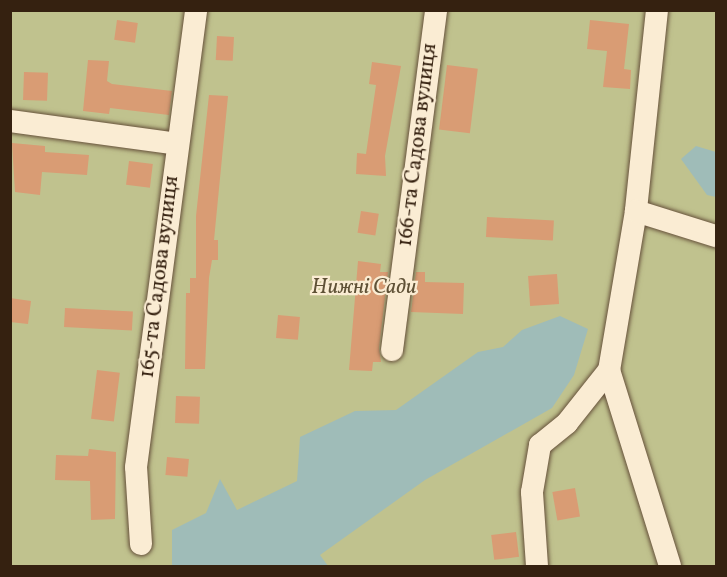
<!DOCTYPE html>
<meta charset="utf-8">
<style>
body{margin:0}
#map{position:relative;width:727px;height:577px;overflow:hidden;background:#f8e2bc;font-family:Vollkorn,serif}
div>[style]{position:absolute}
.green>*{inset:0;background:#c0c28e;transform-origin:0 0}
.water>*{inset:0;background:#9fbcb8}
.building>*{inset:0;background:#d99c74;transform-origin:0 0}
.roads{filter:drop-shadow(0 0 2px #66513b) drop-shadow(0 0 2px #66513b)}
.street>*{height:22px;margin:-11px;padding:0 11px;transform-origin:11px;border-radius:11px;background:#faecd3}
span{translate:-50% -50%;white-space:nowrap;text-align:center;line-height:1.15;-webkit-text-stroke:4.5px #faecd3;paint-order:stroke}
.street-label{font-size:21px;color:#352110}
.park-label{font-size:21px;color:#5f5136;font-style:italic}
.frame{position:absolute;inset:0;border:12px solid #352110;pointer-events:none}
</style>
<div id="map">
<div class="green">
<i style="left:11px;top:11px;width:705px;height:555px"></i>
</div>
<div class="water">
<i style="clip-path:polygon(696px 146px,716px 152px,716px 197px,707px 195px,681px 159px)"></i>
<i style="clip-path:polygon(560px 316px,588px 329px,574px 375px,552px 408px,425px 480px,320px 555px,328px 566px,172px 566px,172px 530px,206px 513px,220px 479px,237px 510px,297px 481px,300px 437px,355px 411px,396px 410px,478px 352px,503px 347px,522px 330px)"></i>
</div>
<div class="building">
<i style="left:117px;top:20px;width:21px;height:20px;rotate:8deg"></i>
<i style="clip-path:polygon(590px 20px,629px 24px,624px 69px,631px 70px,630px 89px,603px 87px,607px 51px,587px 49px)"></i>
<i style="left:217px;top:36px;width:17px;height:24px;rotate:3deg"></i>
<i style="clip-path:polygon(88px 60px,109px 61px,107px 81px,112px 84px,172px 91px,169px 115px,110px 108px,109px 114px,83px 111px)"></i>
<i style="clip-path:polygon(372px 62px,401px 66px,385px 156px,386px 176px,356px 174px,357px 153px,366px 154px,376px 85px,369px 84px)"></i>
<i style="left:447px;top:65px;width:31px;height:65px;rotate:7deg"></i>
<i style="left:24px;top:72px;width:24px;height:28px;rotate:2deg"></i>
<i style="clip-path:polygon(209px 95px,228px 96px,214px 240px,218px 240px,218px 260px,212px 260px,209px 278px,205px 369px,185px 369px,186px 293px,190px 293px,190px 278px,196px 278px,196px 216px)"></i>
<i style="clip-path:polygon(12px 143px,45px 146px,45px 152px,89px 155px,87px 175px,42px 172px,40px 195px,15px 192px)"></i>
<i style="left:129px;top:161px;width:24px;height:24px;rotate:7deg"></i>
<i style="left:361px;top:211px;width:18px;height:22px;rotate:9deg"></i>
<i style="left:487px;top:217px;width:67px;height:20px;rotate:3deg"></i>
<i style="clip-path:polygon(358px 261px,381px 264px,380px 272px,388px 272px,379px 348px,381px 362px,373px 362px,372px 371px,349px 370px)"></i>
<i style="clip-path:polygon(416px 272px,425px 272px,425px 282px,464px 283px,463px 314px,411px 312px)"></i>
<i style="left:557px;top:274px;width:30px;height:29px;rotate:86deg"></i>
<i style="clip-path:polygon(10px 298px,31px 301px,28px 324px,10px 322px)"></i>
<i style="left:65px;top:308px;width:68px;height:19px;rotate:3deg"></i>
<i style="left:278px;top:315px;width:22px;height:23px;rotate:5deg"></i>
<i style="left:97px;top:370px;width:23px;height:49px;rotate:7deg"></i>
<i style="left:176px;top:396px;width:24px;height:27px;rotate:2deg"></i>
<i style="clip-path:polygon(89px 449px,116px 452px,115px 519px,91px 520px,90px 481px,55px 480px,56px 455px,88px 456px)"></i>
<i style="left:167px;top:457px;width:22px;height:18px;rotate:5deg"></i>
<i style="left:575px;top:488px;width:29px;height:23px;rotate:80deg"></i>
<i style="left:516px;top:532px;width:25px;height:25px;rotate:83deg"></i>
</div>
<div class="roads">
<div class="street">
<i style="left:657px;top:10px;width:202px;rotate:96deg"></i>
<i style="left:636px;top:211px;width:161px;rotate:99.6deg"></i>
<i style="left:609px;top:370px;width:205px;rotate:72.7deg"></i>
<i style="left:10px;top:121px;width:169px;rotate:7.8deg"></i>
<i style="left:636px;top:211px;width:84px;rotate:17.4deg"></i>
<i style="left:392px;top:350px;width:343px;rotate:-82.6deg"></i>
<i style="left:141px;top:544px;width:77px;rotate:-93.7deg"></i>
<i style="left:136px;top:467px;width:461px;rotate:-82.5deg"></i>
<i style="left:537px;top:566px;width:74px;rotate:-93.9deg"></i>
<i style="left:532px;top:492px;width:48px;rotate:-80.3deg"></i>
<i style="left:540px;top:445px;width:35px;rotate:-39deg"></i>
<i style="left:567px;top:423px;width:68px;rotate:-51.6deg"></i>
</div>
</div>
<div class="street-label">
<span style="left:418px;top:145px;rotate:-83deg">166-та Садова вулиця</span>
<span style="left:160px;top:277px;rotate:-83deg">165-та Садова вулиця</span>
</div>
<div class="park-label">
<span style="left:364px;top:288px">Нижні Сади</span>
</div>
<div class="frame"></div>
</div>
